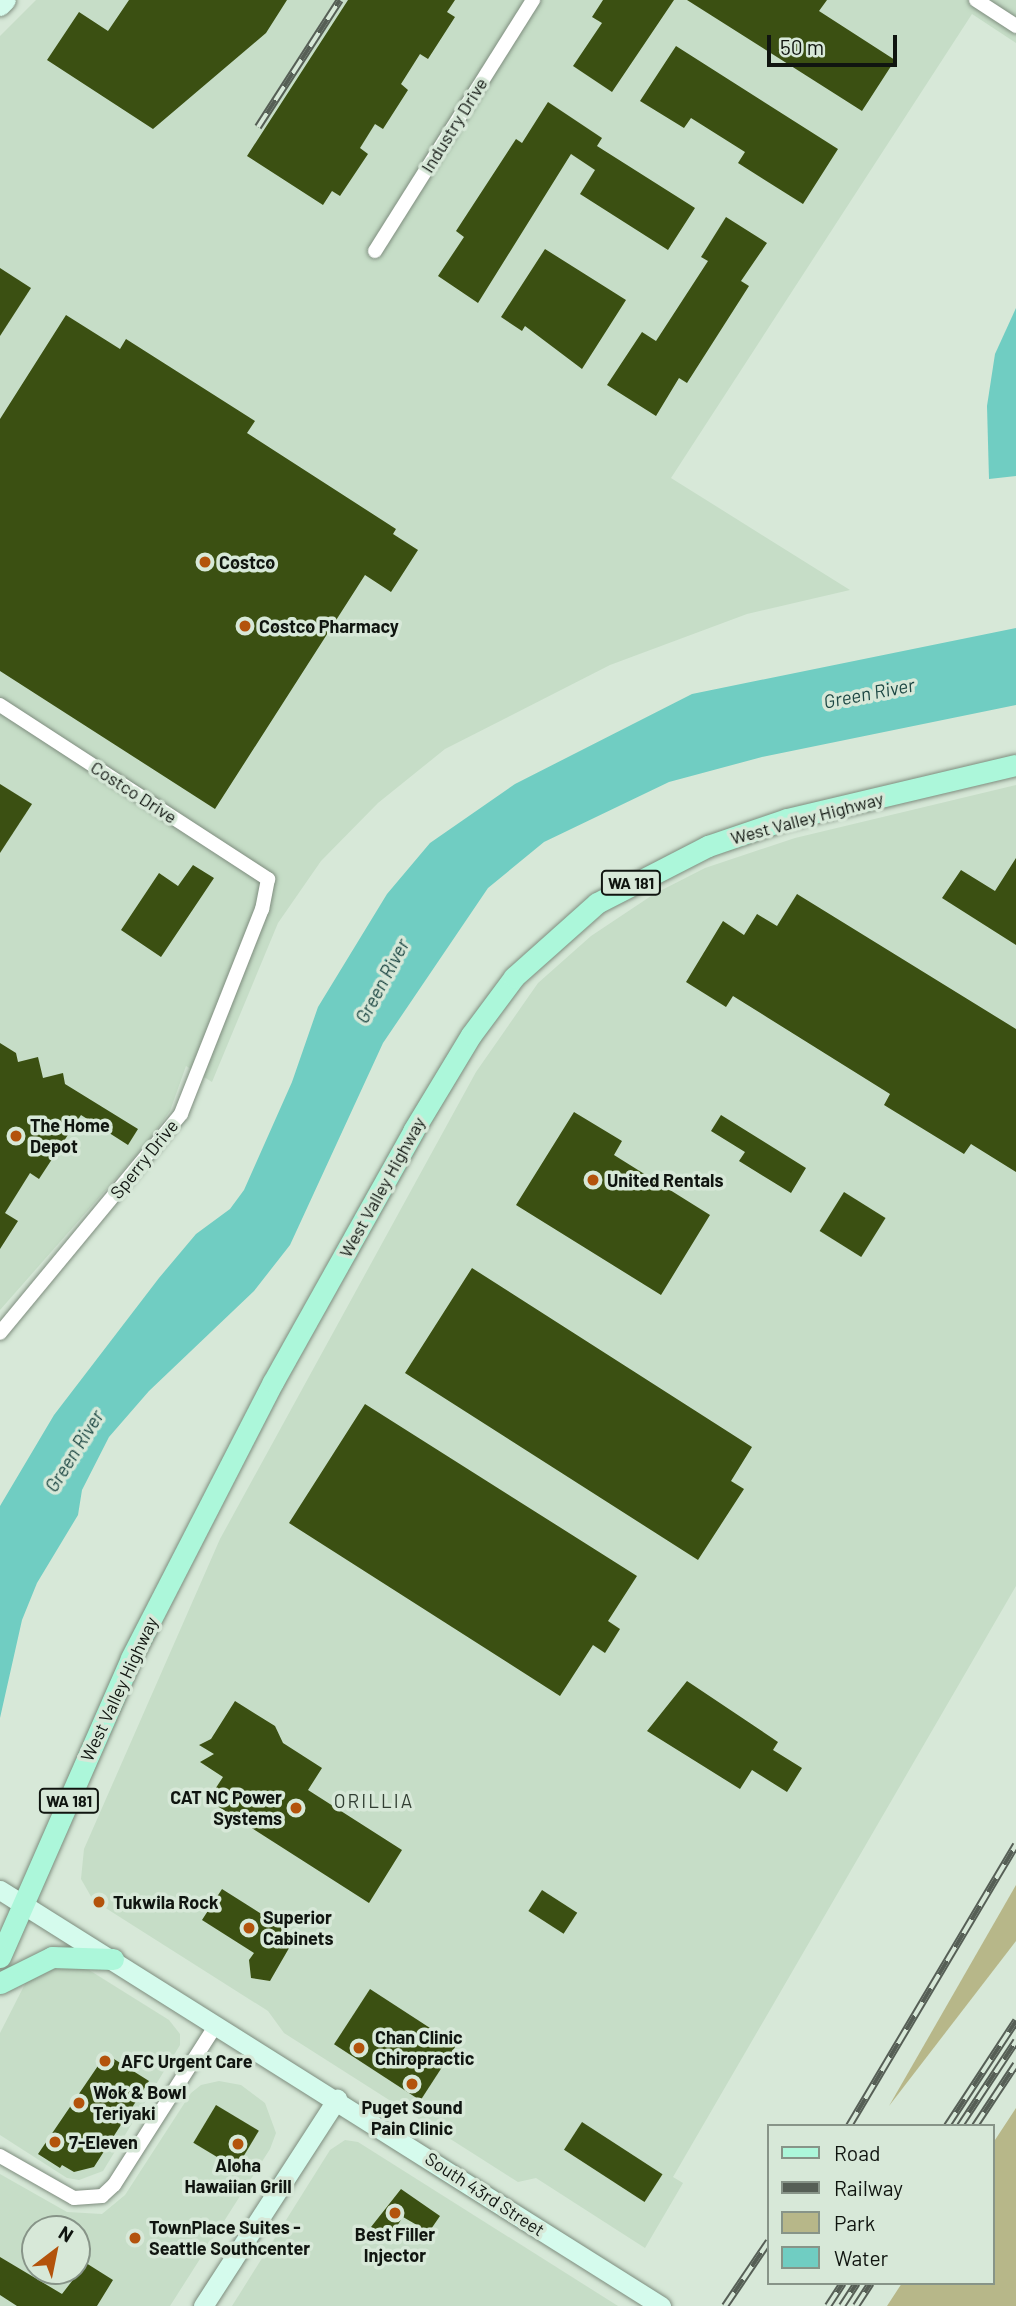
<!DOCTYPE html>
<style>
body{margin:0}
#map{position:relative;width:1016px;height:2306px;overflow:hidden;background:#d7e8d8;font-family:Barlow,sans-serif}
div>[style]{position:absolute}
.built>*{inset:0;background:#c6ddc7}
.green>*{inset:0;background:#b7b789}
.water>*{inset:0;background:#70cdc2}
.building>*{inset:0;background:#3b5012;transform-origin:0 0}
.roads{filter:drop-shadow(0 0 2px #7e8d7e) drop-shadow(0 0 2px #7e8d7e)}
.street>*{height:14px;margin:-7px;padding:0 7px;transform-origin:7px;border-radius:7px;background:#fff}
.secondary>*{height:19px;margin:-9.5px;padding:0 9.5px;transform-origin:9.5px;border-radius:9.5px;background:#d5fbed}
.primary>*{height:21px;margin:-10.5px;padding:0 10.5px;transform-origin:10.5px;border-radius:10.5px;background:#acf7da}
.rail>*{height:8px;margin-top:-4px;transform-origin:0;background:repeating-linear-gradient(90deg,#d7e8d8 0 16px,#565f56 0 32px);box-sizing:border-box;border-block:2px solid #565f56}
.dots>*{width:19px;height:19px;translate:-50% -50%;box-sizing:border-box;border:4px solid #d7e8d8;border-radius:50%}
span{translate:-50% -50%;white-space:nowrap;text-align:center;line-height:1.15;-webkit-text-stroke:7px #d7e8d8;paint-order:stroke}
.shield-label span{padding:2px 5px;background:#d7e8d8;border:2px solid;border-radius:5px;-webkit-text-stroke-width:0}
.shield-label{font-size:16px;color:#101510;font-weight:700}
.street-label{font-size:18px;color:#101510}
.poi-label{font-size:18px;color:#101510;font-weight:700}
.left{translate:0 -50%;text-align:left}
.right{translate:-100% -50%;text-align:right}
.water-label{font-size:19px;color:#1d4743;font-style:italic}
.neighbourhood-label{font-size:19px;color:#323f33;letter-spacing:2px}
.legend{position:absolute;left:767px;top:2124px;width:228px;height:161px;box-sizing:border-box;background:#d7e8d8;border:2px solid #879488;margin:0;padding:9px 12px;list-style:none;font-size:21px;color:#101510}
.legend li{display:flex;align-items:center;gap:14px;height:35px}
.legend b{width:35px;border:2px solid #879488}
.north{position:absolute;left:21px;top:2215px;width:70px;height:70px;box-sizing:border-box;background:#d7e8d8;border:2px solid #879488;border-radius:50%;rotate:32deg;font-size:19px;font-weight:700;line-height:28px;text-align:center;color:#101510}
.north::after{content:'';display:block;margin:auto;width:24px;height:32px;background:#b3530c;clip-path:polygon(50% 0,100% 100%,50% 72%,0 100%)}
.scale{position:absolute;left:767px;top:35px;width:130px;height:32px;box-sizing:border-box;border:4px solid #101510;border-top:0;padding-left:9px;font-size:21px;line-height:24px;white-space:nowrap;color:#101510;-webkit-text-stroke:5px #d7e8d8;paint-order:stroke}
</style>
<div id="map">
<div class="built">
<i style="clip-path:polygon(36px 0,1016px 0,1016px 43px,972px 14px,671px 478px,850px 590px,747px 614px,610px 665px,445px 749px,378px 803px,321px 861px,278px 923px,212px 1082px,186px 1066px,170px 1111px,148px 1142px,0 1310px,0 36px)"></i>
<i style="clip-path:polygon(1016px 785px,1016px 1586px,673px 2177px,683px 2183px,645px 2248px,536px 2178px,518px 2182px,284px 2033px,268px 2011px,93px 1900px,81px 1879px,84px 1849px,220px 1539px,476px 1072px,538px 983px,591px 936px,654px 894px,705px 868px,795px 838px)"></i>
<i style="clip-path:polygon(71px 1966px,89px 1970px,169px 2020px,180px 2034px,180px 2045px,103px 2171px,79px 2180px,67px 2178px,0 2135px,0 2033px,26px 1982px,50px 1968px)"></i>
<i style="clip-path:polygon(evenodd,219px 2081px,241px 2085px,265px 2103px,276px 2133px,270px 2149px,170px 2306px,0 2306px,0 2174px,67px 2212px,102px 2214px,125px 2195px,191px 2093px,201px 2085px,219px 2081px,35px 2229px,77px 2229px,77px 2271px,35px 2271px,35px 2229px)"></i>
<i style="clip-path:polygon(345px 2140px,358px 2142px,618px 2306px,232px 2306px,330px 2150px)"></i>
</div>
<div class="green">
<i style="clip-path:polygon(1016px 1885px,1016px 1941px,889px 2106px)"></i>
<i style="clip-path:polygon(1016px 2108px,1016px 2306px,887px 2306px,902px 2283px,993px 2283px,993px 2143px)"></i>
</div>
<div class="water">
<i style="clip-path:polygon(1016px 308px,1016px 476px,989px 479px,987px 406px,995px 354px)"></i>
<i style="clip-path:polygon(1016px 628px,1016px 705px,762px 757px,669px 782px,544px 842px,488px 888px,383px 1043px,290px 1245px,254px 1291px,149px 1391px,109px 1437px,82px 1490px,78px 1515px,37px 1583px,22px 1620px,0 1718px,0 1506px,54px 1415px,159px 1278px,196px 1234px,230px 1209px,244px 1190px,292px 1082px,318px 1007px,387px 894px,430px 843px,515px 784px,692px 694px)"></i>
</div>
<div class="building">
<i style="clip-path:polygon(129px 0,287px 0,266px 33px,153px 129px,47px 60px,79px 12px,108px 31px)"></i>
<i style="clip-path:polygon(348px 0,455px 0,447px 12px,455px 17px,428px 59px,420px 54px,401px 84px,408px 90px,383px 129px,375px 124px,360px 148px,368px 154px,340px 196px,332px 191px,323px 205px,247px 156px)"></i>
<i style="clip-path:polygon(603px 0,674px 0,612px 92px,573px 66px,602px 23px,592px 17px)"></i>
<i style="clip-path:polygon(687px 0,827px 0,819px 11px,895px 60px,862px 111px)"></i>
<i style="clip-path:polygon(676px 46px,838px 149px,803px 204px,738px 163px,745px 152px,691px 118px,684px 128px,640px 101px)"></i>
<i style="clip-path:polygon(548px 102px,602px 138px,597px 146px,695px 208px,668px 250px,580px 194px,595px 170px,571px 154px,478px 303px,438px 276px,464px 237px,456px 231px,516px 139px,522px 143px)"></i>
<i style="clip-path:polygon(726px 217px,767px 243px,741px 281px,749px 286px,687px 383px,679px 378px,656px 416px,607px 385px,642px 332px,656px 341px,708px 261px,701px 257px)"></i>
<i style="clip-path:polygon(545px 249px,626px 300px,582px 369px,525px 326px,522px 331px,501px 317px)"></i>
<i style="clip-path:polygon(0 268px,31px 288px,0 336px)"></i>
<i style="clip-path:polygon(66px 315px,120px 349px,126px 339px,255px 421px,247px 433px,396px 529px,393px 534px,418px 550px,391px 592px,365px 575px,215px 809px,0 671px,0 419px)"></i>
<i style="clip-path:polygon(0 784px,32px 804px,0 853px)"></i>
<i style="clip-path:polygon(1016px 858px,1016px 945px,942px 898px,961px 870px,995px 891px)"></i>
<i style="clip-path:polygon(193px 865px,214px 878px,161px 957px,121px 930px,159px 873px,178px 886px)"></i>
<i style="clip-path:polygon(797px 894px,1016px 1029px,1016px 1172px,971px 1144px,964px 1154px,884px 1105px,890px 1094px,733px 996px,726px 1007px,686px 982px,723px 921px,744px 935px,757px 914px,777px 926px)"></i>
<i style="clip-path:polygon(0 1043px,16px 1053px,18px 1062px,38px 1057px,43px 1078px,63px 1073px,65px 1084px,138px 1129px,128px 1145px,81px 1115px,39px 1179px,30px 1173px,5px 1213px,18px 1221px,0 1249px)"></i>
<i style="clip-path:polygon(574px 1112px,622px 1141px,614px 1155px,710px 1215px,661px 1295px,516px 1205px)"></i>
<i style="clip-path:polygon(721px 1115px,806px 1168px,791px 1193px,739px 1161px,745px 1152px,711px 1131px)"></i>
<i style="left:844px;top:1192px;width:49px;height:46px;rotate:32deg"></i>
<i style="clip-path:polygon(472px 1268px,752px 1447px,731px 1481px,744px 1489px,698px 1560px,405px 1373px)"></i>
<i style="clip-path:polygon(365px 1404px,637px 1576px,608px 1621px,620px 1629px,605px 1653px,593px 1645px,560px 1696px,289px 1523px)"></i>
<i style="clip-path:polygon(687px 1681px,778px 1742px,773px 1750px,802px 1768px,787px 1792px,752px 1770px,740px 1789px,647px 1731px)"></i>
<i style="clip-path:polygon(235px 1701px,275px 1726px,283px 1743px,322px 1768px,308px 1790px,402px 1850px,369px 1903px,208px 1800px,223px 1777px,200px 1762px,214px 1754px,199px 1745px,211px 1739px)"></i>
<i style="clip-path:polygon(222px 1889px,296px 1936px,270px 1981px,251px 1978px,249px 1960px,254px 1953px,202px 1920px)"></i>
<i style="left:542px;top:1890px;width:42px;height:25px;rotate:33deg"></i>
<i style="left:370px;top:1989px;width:103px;height:66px;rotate:33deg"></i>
<i style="clip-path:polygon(106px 2054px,149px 2081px,94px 2167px,74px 2172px,62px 2165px,60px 2168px,38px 2154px)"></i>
<i style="left:216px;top:2105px;width:50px;height:44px;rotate:31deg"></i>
<i style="left:582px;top:2122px;width:96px;height:33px;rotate:33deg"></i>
<i style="clip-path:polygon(401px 2189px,440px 2216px,429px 2232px,403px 2217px,389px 2238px,371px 2227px)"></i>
<i style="clip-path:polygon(0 2257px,62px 2294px,86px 2263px,113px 2280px,97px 2306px,17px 2306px,0 2295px)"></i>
</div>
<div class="roads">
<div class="street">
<i style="left:976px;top:0;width:48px;rotate:33deg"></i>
<i style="left:375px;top:251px;width:297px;rotate:-57.8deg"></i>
<i style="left:0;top:705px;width:320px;rotate:33deg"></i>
<i style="left:268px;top:879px;width:31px;rotate:101deg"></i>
<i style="left:262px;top:909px;width:220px;rotate:111.6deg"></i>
<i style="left:181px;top:1114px;width:284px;rotate:129.6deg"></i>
<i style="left:0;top:2156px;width:85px;rotate:29.6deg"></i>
<i style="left:74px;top:2198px;width:28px;rotate:-4deg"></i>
<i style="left:102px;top:2196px;width:16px;rotate:-43deg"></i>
<i style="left:114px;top:2185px;width:190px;rotate:-57.5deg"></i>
</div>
<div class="secondary">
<i style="left:0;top:6px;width:8px;rotate:-45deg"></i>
<i style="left:0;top:1890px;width:781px;rotate:32.18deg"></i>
<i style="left:203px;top:2306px;width:247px;rotate:-57.1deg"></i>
</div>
<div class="primary">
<i style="left:0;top:1957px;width:326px;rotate:-66.3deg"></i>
<i style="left:131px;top:1658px;width:310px;rotate:-62.8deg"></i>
<i style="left:273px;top:1382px;width:287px;rotate:-60.8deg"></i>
<i style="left:413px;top:1131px;width:112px;rotate:-58.9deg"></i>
<i style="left:471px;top:1035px;width:72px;rotate:-53.4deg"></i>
<i style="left:514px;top:977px;width:111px;rotate:-41.7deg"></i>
<i style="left:597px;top:903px;width:125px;rotate:-27.2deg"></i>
<i style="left:708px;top:846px;width:83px;rotate:-18.9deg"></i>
<i style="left:787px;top:819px;width:235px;rotate:-13.3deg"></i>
<i style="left:0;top:1983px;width:58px;rotate:-26.6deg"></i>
<i style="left:52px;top:1957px;width:61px;rotate:1.9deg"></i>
</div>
</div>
<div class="rail">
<i style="left:258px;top:127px;width:151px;rotate:-57.2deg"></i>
<i style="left:849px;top:2126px;width:327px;rotate:-59.3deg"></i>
<i style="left:947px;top:2126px;width:126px;rotate:-56.7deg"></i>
<i style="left:960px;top:2126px;width:102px;rotate:-56.6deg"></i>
<i style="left:975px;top:2126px;width:74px;rotate:-56.5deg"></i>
<i style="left:725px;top:2306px;width:78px;rotate:-55.9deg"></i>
<i style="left:828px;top:2306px;width:27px;rotate:-57deg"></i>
<i style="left:842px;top:2306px;width:27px;rotate:-57deg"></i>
<i style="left:856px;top:2306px;width:27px;rotate:-57deg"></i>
</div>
<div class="dots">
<i style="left:205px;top:562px;background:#b3530c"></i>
<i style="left:245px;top:626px;background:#b3530c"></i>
<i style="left:16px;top:1136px;background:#b3530c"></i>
<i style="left:593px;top:1180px;background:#b3530c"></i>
<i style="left:296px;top:1808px;background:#b3530c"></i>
<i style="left:99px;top:1902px;background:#b3530c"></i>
<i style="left:249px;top:1928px;background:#b3530c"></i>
<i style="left:359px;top:2048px;background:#b3530c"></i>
<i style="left:105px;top:2061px;background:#b3530c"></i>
<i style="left:412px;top:2084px;background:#b3530c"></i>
<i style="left:79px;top:2103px;background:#b3530c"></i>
<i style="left:55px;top:2142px;background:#b3530c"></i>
<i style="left:238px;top:2144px;background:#b3530c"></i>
<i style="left:395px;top:2213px;background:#b3530c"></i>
<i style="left:135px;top:2238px;background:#b3530c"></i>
</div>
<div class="shield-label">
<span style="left:631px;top:883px">WA 181</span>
<span style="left:69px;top:1801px">WA 181</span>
</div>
<div class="street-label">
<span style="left:454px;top:125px;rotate:-58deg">Industry Drive</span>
<span style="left:134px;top:792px;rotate:33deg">Costco Drive</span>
<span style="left:807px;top:818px;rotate:-15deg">West Valley Highway</span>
<span style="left:144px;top:1159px;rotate:-51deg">Sperry Drive</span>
<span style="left:382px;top:1187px;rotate:-61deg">West Valley Highway</span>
<span style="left:119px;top:1689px;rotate:-65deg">West Valley Highway</span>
<span style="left:485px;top:2194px;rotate:33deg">South 43rd Street</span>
</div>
<div class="poi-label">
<span class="left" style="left:219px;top:562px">Costco</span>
<span class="left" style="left:259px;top:626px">Costco Pharmacy</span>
<span class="left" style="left:30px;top:1136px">The Home<br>Depot</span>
<span class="left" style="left:607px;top:1180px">United Rentals</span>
<span class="right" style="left:282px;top:1808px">CAT NC Power<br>Systems</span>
<span class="left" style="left:113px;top:1902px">Tukwila Rock</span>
<span class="left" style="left:263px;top:1928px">Superior<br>Cabinets</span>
<span class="left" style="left:375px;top:2048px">Chan Clinic<br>Chiropractic</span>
<span class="left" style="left:121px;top:2061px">AFC Urgent Care</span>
<span class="left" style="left:93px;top:2103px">Wok &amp; Bowl<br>Teriyaki</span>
<span style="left:412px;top:2118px">Puget Sound<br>Pain Clinic</span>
<span class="left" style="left:69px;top:2142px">7-Eleven</span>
<span style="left:238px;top:2176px">Aloha<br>Hawaiian Grill</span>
<span class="left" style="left:149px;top:2238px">TownPlace Suites -<br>Seattle Southcenter</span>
<span style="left:395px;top:2245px">Best Filler<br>Injector</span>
</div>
<div class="water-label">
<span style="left:869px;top:693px;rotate:-11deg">Green River</span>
<span style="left:382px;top:981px;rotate:-62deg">Green River</span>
<span style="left:74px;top:1451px;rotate:-58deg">Green River</span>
</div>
<div class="neighbourhood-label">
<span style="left:374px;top:1801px">ORILLIA</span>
</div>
<ul class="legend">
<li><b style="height:9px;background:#acf7da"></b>Road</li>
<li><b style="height:9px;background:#565f56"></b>Railway</li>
<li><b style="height:19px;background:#b7b789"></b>Park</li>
<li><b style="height:19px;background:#70cdc2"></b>Water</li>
</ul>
<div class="north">N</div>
<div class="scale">50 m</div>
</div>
